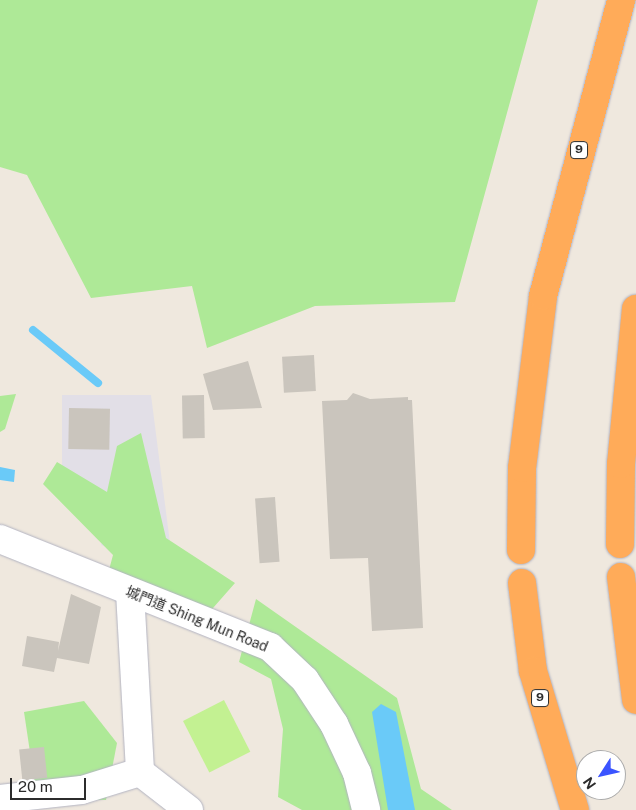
<!DOCTYPE html>
<meta charset="utf-8">
<style>
body{margin:0}
#map{position:relative;width:636px;height:810px;overflow:hidden;background:#efe8de;font-family:"Public Sans","Noto Sans TC",sans-serif}
div>[style]{position:absolute}
.industrial>*{inset:0;background:#e2dfe7}
.green>*{inset:0;background:#aee997}
.pitch>*{inset:0;background:#c3f192;transform-origin:0 0}
.water>*{inset:0;background:#6acaf8}
.stream>*{height:8px;margin:-4px;padding:0 4px;transform-origin:4px;border-radius:4px;background:#6acaf8}
.building>*{inset:0;background:#cac5bd;transform-origin:0 0}
.roads{filter:drop-shadow(0 0 1px #b2b3c1) drop-shadow(0 0 1px #b2b3c1)}
.street>*{height:28px;margin:-14px;padding:0 14px;transform-origin:14px;border-radius:14px;background:#fff}
.highway>*{height:28px;margin:-14px;padding:0 14px;transform-origin:14px;border-radius:14px;background:#ffab59}
span{translate:-50% -50%;white-space:nowrap;text-align:center;line-height:1.15;-webkit-text-stroke:4px #fff;paint-order:stroke}
.shield-label span{padding:1px 4px;background:#fff;border:1px solid;border-radius:4px;-webkit-text-stroke-width:0}
.shield-label{font-size:12px;color:#2c2c2c;font-weight:700}
.street-label{font-size:14px;color:#2c2c2c}
.north{position:absolute;left:576px;top:750px;width:50px;height:50px;box-sizing:border-box;background:#fff;border:1px solid #ababab;border-radius:50%;rotate:235deg;font-size:14px;font-weight:700;line-height:20px;text-align:center;color:#2c2c2c}
.north::after{content:'';display:block;margin:auto;width:18px;height:22px;background:#3b54ff;clip-path:polygon(50% 0,100% 100%,50% 72%,0 100%)}
.scale{position:absolute;left:10px;top:778px;width:76px;height:22px;box-sizing:border-box;border:2px solid #2c2c2c;border-top:0;padding-left:6px;font-size:15px;line-height:18px;white-space:nowrap;color:#2c2c2c;-webkit-text-stroke:4px #fff;paint-order:stroke}
</style>
<div id="map">
<div class="industrial">
<i style="clip-path:polygon(62px 395px,151px 395px,171px 551px,136px 557px,101px 545px,104px 536px,62px 498px)"></i>
</div>
<div class="green">
<i style="clip-path:polygon(0 0,538px 0,455px 302px,315px 306px,207px 348px,192px 286px,91px 298px,27px 175px,0 167px)"></i>
<i style="clip-path:polygon(16px 394px,5px 429px,0 432px,0 396px)"></i>
<i style="clip-path:polygon(141px 433px,166px 538px,235px 583px,206px 616px,109px 570px,113px 555px,43px 484px,57px 462px,107px 492px,117px 446px)"></i>
<i style="clip-path:polygon(256px 599px,397px 698px,421px 789px,452px 810px,302px 810px,278px 797px,283px 729px,271px 679px,239px 662px)"></i>
<i style="clip-path:polygon(84px 701px,117px 743px,106px 800px,37px 799px,24px 712px)"></i>
</div>
<div class="pitch">
<i style="left:224px;top:700px;width:58px;height:46px;rotate:63deg"></i>
</div>
<div class="water">
<i style="clip-path:polygon(0 467px,15px 470px,14px 482px,0 480px)"></i>
<i style="clip-path:polygon(381px 704px,396px 712px,415px 810px,388px 810px,372px 712px)"></i>
</div>
<div class="stream">
<i style="left:33px;top:330px;width:84px;rotate:39.2deg"></i>
</div>
<div class="building">
<i style="left:314px;top:355px;width:36px;height:32px;rotate:87deg"></i>
<i style="clip-path:polygon(248px 361px,262px 408px,213px 410px,203px 374px)"></i>
<i style="clip-path:polygon(353px 393px,370px 399px,408px 397px,408px 400px,412px 400px,423px 628px,372px 631px,368px 558px,330px 559px,322px 401px,347px 400px)"></i>
<i style="left:204px;top:395px;width:43px;height:22px;rotate:89deg"></i>
<i style="left:69px;top:408px;width:41px;height:41px;rotate:1deg"></i>
<i style="left:275px;top:497px;width:65px;height:20px;rotate:86deg"></i>
<i style="clip-path:polygon(71px 594px,101px 607px,89px 664px,57px 658px,54px 672px,22px 666px,27px 636px,59px 642px,58px 651px)"></i>
<i style="left:44px;top:747px;width:31px;height:25px;rotate:84deg"></i>
</div>
<div class="roads">
<div class="street">
<i style="left:0;top:539px;width:291px;rotate:21.8deg"></i>
<i style="left:270px;top:647px;width:48px;rotate:43.3deg"></i>
<i style="left:305px;top:680px;width:53px;rotate:56.6deg"></i>
<i style="left:334px;top:724px;width:54px;rotate:64.9deg"></i>
<i style="left:357px;top:773px;width:38px;rotate:76deg"></i>
<i style="left:130px;top:592px;width:180px;rotate:86.8deg"></i>
<i style="left:140px;top:772px;width:62px;rotate:37.8deg"></i>
<i style="left:0;top:799px;width:82px;rotate:-6.3deg"></i>
<i style="left:82px;top:790px;width:61px;rotate:-17.2deg"></i>
</div>
<div class="highway">
<i style="left:620px;top:544px;width:80px;rotate:-89.3deg"></i>
<i style="left:621px;top:464px;width:156px;rotate:-84.5deg"></i>
<i style="left:521px;top:550px;width:82px;rotate:-89.3deg"></i>
<i style="left:522px;top:468px;width:173px;rotate:-83deg"></i>
<i style="left:543px;top:296px;width:306px;rotate:-75.2deg"></i>
<i style="left:621px;top:577px;width:124px;rotate:83deg"></i>
<i style="left:522px;top:583px;width:89px;rotate:82.9deg"></i>
<i style="left:533px;top:671px;width:145px;rotate:73.2deg"></i>
</div>
</div>
<div class="shield-label">
<span style="left:579px;top:150px">9</span>
<span style="left:540px;top:698px">9</span>
</div>
<div class="street-label">
<span style="left:197px;top:619px;rotate:22deg">城門道 Shing Mun Road</span>
</div>
<div class="north">N</div>
<div class="scale">20 m</div>
</div>
